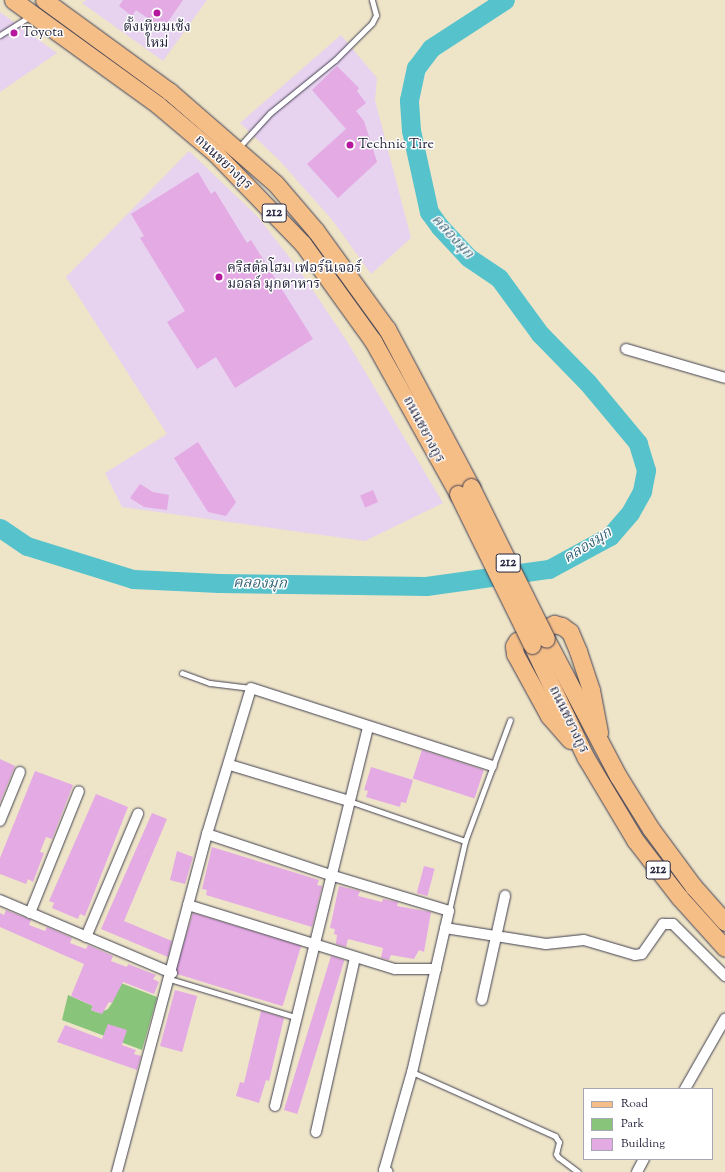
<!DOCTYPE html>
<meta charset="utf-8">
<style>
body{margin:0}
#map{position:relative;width:725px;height:1172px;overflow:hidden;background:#eee5c9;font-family:"Sorts Mill Goudy","Noto Serif Thai",serif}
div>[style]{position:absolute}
.built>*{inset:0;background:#e7d2ef}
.green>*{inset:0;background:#88c57b}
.river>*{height:19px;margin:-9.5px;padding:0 9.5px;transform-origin:9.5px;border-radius:9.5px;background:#55c2cc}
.building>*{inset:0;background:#e4aae4;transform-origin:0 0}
.roads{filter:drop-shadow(0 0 1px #413f50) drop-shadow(0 0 1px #413f50)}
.service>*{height:5px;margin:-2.5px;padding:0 2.5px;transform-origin:2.5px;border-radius:2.5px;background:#fff}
.minor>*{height:10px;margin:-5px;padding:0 5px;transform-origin:5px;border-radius:5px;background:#fff}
.primary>*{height:17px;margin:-8.5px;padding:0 8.5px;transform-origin:8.5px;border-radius:8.5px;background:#f6be87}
.bridges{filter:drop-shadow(0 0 1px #413f50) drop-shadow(0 0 1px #413f50)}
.primary-bridge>*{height:17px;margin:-8.5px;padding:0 8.5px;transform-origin:8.5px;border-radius:8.5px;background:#f6be87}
.dots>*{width:11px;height:11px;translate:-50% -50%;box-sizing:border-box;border:2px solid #fff;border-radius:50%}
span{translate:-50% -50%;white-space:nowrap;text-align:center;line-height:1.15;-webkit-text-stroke:3px #fff;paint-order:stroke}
.shield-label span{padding:1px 3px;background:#fff;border:1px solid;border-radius:3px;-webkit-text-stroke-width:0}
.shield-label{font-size:13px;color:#22223b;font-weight:700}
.poi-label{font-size:14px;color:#22223b}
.left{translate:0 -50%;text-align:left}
.street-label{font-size:14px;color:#22223b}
.water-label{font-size:15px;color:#366275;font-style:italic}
.legend{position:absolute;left:583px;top:1088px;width:130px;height:72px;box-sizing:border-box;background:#fff;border:1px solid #a7a7b1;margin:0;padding:5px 7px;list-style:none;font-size:12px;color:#22223b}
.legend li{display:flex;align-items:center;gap:8px;height:20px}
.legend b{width:20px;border:1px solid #a7a7b1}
</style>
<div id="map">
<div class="built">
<i style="clip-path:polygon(86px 0,207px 0,163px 61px,82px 3px)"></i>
<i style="clip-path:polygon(0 12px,57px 53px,0 92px)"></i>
<i style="clip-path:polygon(341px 35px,377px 78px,375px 100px,411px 238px,371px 274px,333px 221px,279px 160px,240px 123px)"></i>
<i style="clip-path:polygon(189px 151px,258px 217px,300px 271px,348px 343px,443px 503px,365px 541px,122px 507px,105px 473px,167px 434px,66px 277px)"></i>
</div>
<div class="green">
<i style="clip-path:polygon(121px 983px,157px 997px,142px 1050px,62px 1020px,68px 995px,93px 1006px,91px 1010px,99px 1013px,108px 1009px,112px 1003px)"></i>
</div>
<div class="river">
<i style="left:0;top:528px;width:32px;rotate:34deg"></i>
<i style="left:27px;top:546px;width:111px;rotate:17.3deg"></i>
<i style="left:133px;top:579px;width:86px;rotate:2.7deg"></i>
<i style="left:219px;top:583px;width:207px;rotate:0.8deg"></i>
<i style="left:426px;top:586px;width:124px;rotate:-7.9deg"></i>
<i style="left:549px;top:569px;width:69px;rotate:-28.4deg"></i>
<i style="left:610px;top:536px;width:30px;rotate:-49deg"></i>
<i style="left:630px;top:513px;width:25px;rotate:-61deg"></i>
<i style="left:642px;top:491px;width:21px;rotate:-79deg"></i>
<i style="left:646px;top:470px;width:28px;rotate:-107deg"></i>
<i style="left:638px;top:443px;width:78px;rotate:-129.8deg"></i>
<i style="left:588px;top:383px;width:69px;rotate:-134.4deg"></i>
<i style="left:540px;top:334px;width:69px;rotate:-126.2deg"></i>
<i style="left:499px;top:278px;width:37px;rotate:-146deg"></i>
<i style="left:468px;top:257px;width:41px;rotate:-133deg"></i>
<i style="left:440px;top:227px;width:19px;rotate:-126deg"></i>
<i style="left:429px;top:212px;width:84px;rotate:-102.4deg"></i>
<i style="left:411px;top:130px;width:30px;rotate:-94deg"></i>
<i style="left:409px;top:100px;width:33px;rotate:-78deg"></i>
<i style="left:416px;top:68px;width:25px;rotate:-53deg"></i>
<i style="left:431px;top:48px;width:88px;rotate:-33deg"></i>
</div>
<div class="building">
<i style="clip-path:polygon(123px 0,183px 0,163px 29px,136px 10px,132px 16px,119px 6px)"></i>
<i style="clip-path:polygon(337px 66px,359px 88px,357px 91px,366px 103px,356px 111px,364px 121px,377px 162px,338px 198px,307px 164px,346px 129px,312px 90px)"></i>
<i style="clip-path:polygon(198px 172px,211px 194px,215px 191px,247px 243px,251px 240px,313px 339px,235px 388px,216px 357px,197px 369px,167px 322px,185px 311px,140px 238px,144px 236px,131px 214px)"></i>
<i style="clip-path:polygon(198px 442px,236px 502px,226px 516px,208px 512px,174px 458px)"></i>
<i style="clip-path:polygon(140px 484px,153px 492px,169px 495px,167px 510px,144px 507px,130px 498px)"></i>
<i style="left:373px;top:490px;width:13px;height:14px;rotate:67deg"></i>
<i style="left:422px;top:750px;width:65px;height:30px;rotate:18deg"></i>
<i style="clip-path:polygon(0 759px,15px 766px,0 802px)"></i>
<i style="clip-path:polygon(371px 767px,413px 780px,406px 803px,401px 802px,400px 807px,366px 797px,368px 791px,364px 790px)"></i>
<i style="clip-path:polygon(35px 771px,73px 785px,52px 839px,46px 837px,40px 852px,44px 853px,33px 882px,28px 879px,26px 884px,0 874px,0 858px)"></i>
<i style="clip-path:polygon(96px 794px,128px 807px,85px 916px,80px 914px,78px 919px,52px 908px,54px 903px,49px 901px)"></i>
<i style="clip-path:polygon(152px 813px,167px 819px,124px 921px,172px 941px,168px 957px,101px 929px)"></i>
<i style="clip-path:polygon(212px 847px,319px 880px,317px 885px,322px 886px,312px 927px,206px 895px,207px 890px,202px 889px)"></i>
<i style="clip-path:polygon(177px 851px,193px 857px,185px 884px,170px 880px)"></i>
<i style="left:424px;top:866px;width:11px;height:28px;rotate:15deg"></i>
<i style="clip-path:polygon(339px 886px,360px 891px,358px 896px,382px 902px,383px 899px,398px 902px,397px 906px,431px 912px,424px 952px,419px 950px,414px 959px,391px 955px,389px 960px,381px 958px,383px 948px,348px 939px,346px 947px,336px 944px,337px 935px,334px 934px,335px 929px,330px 928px)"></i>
<i style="clip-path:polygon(6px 910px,31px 920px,29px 925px,45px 931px,47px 927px,72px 938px,70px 943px,86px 949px,88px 945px,113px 956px,111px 961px,127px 967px,128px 964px,156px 975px,153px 979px,159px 982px,154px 994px,123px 982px,112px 1003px,109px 1002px,102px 1014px,91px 1010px,93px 1006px,71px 996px,84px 964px,0 927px,0 913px,4px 915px)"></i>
<i style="left:193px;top:913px;width:113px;height:63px;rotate:17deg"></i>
<i style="left:331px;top:956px;width:14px;height:161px;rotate:17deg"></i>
<i style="left:175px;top:990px;width:23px;height:58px;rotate:15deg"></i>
<i style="clip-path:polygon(261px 1011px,284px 1018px,269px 1081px,266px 1080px,259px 1103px,236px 1096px,240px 1082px,244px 1083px)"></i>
<i style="clip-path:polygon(108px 1024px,127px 1030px,122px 1045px,136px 1050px,134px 1054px,141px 1056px,137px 1070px,57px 1042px,65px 1025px,102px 1039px)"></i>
</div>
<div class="roads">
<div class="service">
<i style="left:0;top:35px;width:36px;rotate:-32deg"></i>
<i style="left:239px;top:147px;width:46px;rotate:-47.6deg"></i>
<i style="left:270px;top:113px;width:84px;rotate:-39.2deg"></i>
<i style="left:335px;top:60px;width:52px;rotate:-45deg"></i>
<i style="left:372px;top:23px;width:9px;rotate:-63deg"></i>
<i style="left:376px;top:15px;width:16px;rotate:-105deg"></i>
<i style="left:182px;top:673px;width:30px;rotate:20deg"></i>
<i style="left:210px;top:683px;width:41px;rotate:7deg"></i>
<i style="left:349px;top:801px;width:123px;rotate:19deg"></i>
<i style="left:449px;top:911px;width:72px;rotate:-77.1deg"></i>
<i style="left:465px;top:841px;width:129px;rotate:-69.6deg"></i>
<i style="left:170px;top:979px;width:131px;rotate:16.9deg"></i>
<i style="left:412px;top:1072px;width:157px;rotate:24.1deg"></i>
<i style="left:555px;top:1136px;width:7px;rotate:56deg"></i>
<i style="left:559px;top:1142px;width:12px;rotate:104deg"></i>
<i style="left:556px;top:1154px;width:4px;rotate:56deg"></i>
<i style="left:558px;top:1157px;width:25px;rotate:37deg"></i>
</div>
<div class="minor">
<i style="left:626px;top:349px;width:103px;rotate:16.3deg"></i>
<i style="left:230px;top:765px;width:124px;rotate:16.8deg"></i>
<i style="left:0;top:821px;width:53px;rotate:-67.8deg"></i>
<i style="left:207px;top:834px;width:130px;rotate:18.4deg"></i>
<i style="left:330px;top:875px;width:124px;rotate:16.8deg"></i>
<i style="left:449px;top:911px;width:165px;rotate:102.9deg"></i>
<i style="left:412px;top:1072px;width:102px;rotate:105.9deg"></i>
<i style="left:384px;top:1170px;width:4px;rotate:27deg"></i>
<i style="left:0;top:900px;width:187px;rotate:23deg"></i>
<i style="left:188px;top:905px;width:217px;rotate:17.2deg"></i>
<i style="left:395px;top:969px;width:41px"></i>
<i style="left:30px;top:913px;width:131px;rotate:-68.1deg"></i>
<i style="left:445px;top:928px;width:102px;rotate:9deg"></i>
<i style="left:546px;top:944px;width:38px;rotate:-6deg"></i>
<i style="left:584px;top:940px;width:53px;rotate:16.4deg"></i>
<i style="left:635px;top:955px;width:7px;rotate:-8deg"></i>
<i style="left:642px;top:954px;width:37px;rotate:-55deg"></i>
<i style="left:663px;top:924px;width:10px"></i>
<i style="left:673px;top:924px;width:74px;rotate:45deg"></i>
<i style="left:86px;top:937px;width:134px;rotate:-67.1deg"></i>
<i style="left:482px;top:1000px;width:107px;rotate:-77.5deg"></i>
<i style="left:685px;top:1089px;width:81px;rotate:-60.3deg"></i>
<i style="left:275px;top:1106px;width:390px;rotate:-76.2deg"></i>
<i style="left:316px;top:1132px;width:178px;rotate:-77.4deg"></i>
<i style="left:117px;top:1172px;width:350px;rotate:-75.1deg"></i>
<i style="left:207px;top:834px;width:152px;rotate:-73.2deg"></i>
<i style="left:251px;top:688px;width:253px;rotate:17.9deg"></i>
<i style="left:637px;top:1172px;width:15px;rotate:-62deg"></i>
</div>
<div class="primary">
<i style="left:13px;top:0;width:179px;rotate:35.9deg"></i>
<i style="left:158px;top:105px;width:76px;rotate:40.2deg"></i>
<i style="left:216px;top:154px;width:125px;rotate:46deg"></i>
<i style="left:303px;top:244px;width:120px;rotate:54.2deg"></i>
<i style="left:373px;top:341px;width:175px;rotate:60.9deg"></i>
<i style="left:44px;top:0;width:155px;rotate:36.1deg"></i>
<i style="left:169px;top:91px;width:140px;rotate:41deg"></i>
<i style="left:275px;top:183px;width:63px;rotate:49.5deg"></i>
<i style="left:316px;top:231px;width:121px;rotate:54.1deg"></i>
<i style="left:387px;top:329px;width:179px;rotate:62deg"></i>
<i style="left:546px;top:639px;width:155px;rotate:62.3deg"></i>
<i style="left:618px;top:776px;width:62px;rotate:58.1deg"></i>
<i style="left:651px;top:829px;width:71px;rotate:53.6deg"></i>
<i style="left:693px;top:886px;width:48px;rotate:48.4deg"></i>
<i style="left:532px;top:645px;width:125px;rotate:64.5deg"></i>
<i style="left:586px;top:758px;width:96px;rotate:59.1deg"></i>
<i style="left:635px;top:840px;width:73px;rotate:52.2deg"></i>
<i style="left:680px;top:898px;width:67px;rotate:48deg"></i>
<i style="left:570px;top:740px;width:32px;rotate:-131deg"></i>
<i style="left:549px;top:716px;width:71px;rotate:-118.7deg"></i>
<i style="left:515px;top:654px;width:8px;rotate:-97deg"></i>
<i style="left:514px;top:646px;width:6px;rotate:-59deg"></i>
<i style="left:517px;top:641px;width:41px;rotate:-24.7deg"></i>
<i style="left:554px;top:624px;width:8px;rotate:14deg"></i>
<i style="left:562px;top:626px;width:10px;rotate:37deg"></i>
<i style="left:570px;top:632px;width:21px;rotate:67deg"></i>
<i style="left:578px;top:651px;width:41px;rotate:71.6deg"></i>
<i style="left:591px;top:690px;width:43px;rotate:79.2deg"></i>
</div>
</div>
<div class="bridges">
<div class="primary-bridge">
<i style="left:471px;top:487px;width:169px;rotate:63.7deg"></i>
<i style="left:458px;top:494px;width:168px;rotate:63.9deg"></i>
</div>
</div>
<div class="dots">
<i style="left:157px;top:13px;background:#b5179e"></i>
<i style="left:14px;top:33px;background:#b5179e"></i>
<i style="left:350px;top:145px;background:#b5179e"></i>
<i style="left:219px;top:277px;background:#b5179e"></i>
</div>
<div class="shield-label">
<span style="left:274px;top:213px">212</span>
<span style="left:508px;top:563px">212</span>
<span style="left:658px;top:870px">212</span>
</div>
<div class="poi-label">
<span style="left:157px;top:36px">ตั้งเทียมเซ้ง<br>ใหม่</span>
<span class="left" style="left:22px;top:33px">Toyota</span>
<span class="left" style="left:358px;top:145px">Technic Tire</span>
<span class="left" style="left:227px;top:277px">คริสตัลโฮม เฟอร์นิเจอร์<br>มอลล์ มุกดาหาร</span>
</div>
<div class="street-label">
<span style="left:223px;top:163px;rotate:43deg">ถนนชยางกูร</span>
<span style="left:423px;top:430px;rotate:62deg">ถนนชยางกูร</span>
<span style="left:568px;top:720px;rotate:64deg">ถนนชยางกูร</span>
</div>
<div class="water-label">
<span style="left:452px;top:237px;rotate:47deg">คลองมุก</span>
<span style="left:588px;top:546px;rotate:-32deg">คลองมุก</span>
<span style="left:260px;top:584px;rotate:1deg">คลองมุก</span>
</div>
<ul class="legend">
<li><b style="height:5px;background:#f6be87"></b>Road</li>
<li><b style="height:11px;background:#88c57b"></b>Park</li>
<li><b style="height:11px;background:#e4aae4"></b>Building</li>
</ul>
</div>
